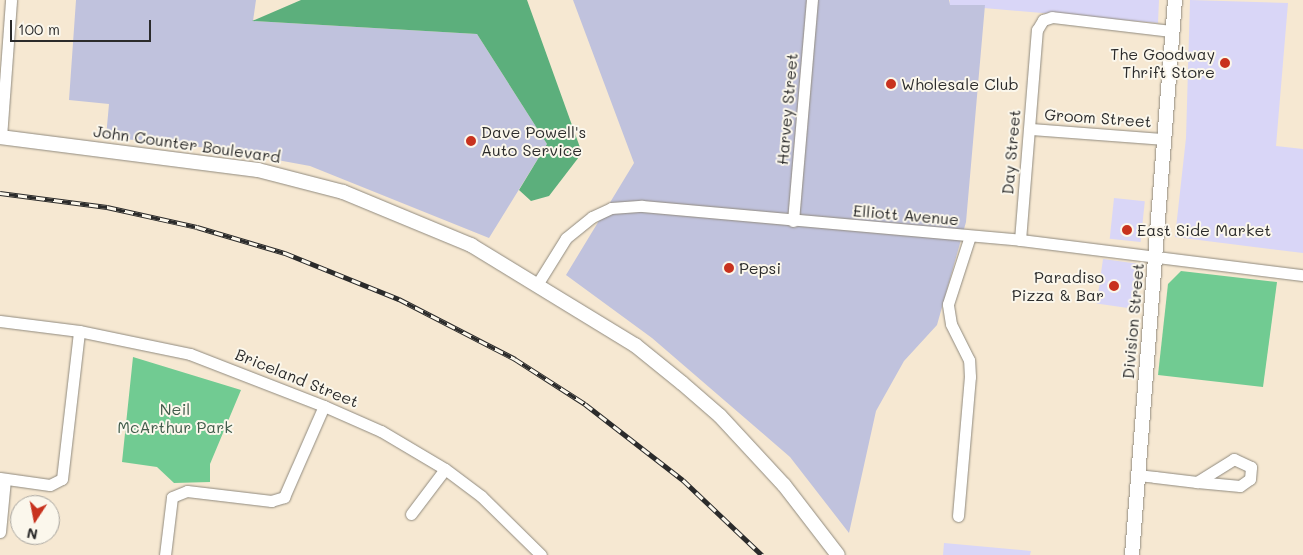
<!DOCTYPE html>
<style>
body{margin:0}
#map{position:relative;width:1303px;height:555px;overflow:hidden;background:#f6e8d2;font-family:Mali,sans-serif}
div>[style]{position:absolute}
.built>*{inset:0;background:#d9d6f7;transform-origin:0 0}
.industrial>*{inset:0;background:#c0c2dd}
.green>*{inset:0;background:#71cb92}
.forest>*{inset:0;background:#5caf7c}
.roads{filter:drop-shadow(0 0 1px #908a7e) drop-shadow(0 0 1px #908a7e)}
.minor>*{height:11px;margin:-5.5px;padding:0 5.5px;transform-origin:5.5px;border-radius:5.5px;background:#fff}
.major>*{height:14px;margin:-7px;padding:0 7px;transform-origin:7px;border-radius:7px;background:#fff}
.rail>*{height:5px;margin-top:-2.5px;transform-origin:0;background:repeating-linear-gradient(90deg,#fbf7ec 0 9px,#2b2b2b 0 18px);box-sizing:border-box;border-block:1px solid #2b2b2b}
.dots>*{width:14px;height:14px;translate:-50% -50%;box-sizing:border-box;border:2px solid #fbf7ec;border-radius:50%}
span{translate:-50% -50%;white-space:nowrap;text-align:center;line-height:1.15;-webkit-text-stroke:4px #fbf7ec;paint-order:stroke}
.poi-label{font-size:16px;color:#2b2b2b}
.right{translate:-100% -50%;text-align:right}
.left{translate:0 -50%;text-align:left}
.street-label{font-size:16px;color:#2b2b2b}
.park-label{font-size:16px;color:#405b4a}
.north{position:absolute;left:10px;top:495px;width:50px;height:50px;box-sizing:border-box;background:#fbf7ec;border:1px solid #a8a59f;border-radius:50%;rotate:191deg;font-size:14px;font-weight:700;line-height:20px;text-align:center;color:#2b2b2b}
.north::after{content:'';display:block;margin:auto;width:18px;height:22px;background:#c8321e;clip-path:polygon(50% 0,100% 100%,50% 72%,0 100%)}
.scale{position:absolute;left:10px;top:20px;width:141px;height:22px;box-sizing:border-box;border:2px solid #2b2b2b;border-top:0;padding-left:6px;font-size:15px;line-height:18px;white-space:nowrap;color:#2b2b2b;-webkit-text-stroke:4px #fbf7ec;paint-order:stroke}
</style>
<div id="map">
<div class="built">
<i style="clip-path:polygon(950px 0,1159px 0,1158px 23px,949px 5px)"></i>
<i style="clip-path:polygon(1190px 0,1288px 3px,1276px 146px,1303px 149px,1303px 253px,1175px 237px,1186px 138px)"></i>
<i style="left:1114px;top:198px;width:31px;height:41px;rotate:6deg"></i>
<i style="left:1103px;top:259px;width:35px;height:45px;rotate:8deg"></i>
<i style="clip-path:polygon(944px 543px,1031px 551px,1030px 555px,943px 555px)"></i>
</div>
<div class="industrial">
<i style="clip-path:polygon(76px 0,256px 0,253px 21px,477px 34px,547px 144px,489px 238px,310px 166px,217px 149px,106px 137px,109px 104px,69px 100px)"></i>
<i style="clip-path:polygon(573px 0,949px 0,950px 5px,985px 5px,966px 222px,937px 325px,904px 361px,876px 411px,849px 533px,790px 457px,652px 338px,566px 275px,634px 163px)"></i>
</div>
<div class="green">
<i style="clip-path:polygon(1181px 271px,1277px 282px,1263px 387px,1158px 375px,1168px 284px)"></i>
<i style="clip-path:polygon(133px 357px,241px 390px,210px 464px,210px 482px,174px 483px,157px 467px,122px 462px)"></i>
</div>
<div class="forest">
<i style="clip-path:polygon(301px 0,527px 0,582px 153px,549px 196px,531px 201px,519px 190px,547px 144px,477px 34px,252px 21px)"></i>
</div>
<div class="roads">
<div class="minor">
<i style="left:1030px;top:129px;width:133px;rotate:4.3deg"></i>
<i style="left:1px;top:137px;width:137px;rotate:-85.8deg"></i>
<i style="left:793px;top:221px;width:222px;rotate:-85.1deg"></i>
<i style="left:1020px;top:240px;width:211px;rotate:-85.4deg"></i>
<i style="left:1037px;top:30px;width:12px;rotate:-59deg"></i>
<i style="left:1043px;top:20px;width:9px;rotate:-18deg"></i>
<i style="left:1052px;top:17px;width:121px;rotate:6.7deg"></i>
<i style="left:538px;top:283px;width:53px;rotate:-58.1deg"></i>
<i style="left:566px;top:238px;width:33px;rotate:-39deg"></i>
<i style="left:592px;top:217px;width:21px;rotate:-25deg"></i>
<i style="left:611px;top:208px;width:31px;rotate:-4deg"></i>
<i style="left:642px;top:206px;width:380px;rotate:5.1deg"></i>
<i style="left:1020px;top:240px;width:285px;rotate:7.1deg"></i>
<i style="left:0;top:321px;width:80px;rotate:7.2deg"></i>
<i style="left:79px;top:331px;width:113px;rotate:11.7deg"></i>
<i style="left:190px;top:354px;width:144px;rotate:21.2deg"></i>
<i style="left:324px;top:406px;width:62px;rotate:23.7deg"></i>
<i style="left:381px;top:431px;width:74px;rotate:30.7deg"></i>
<i style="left:445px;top:469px;width:45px;rotate:36.9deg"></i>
<i style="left:481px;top:496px;width:84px;rotate:44.5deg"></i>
<i style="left:1137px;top:475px;width:18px;rotate:6deg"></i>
<i style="left:1155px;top:477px;width:42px;rotate:6.8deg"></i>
<i style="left:1197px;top:482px;width:43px;rotate:5.3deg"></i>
<i style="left:1240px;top:486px;width:12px;rotate:-35deg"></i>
<i style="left:1250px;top:479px;width:12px;rotate:-85deg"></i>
<i style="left:1251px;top:467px;width:19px;rotate:-155deg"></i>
<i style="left:1234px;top:459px;width:44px;rotate:148.1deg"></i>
<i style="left:0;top:478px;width:50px;rotate:8deg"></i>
<i style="left:50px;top:485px;width:13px;rotate:-27deg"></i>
<i style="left:62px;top:479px;width:149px;rotate:-83.4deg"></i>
<i style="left:411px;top:514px;width:56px;rotate:-52.9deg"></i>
<i style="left:958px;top:516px;width:140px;rotate:-85.1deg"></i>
<i style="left:970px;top:377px;width:17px;rotate:-93deg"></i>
<i style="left:969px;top:360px;width:40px;rotate:-116.6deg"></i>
<i style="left:951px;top:324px;width:20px;rotate:-99deg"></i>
<i style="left:948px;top:304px;width:71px;rotate:-72.1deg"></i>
<i style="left:0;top:532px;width:53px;rotate:-84.6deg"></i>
<i style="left:165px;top:555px;width:58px;rotate:-83.1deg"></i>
<i style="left:172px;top:497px;width:16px;rotate:-22deg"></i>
<i style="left:187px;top:491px;width:85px;rotate:6.8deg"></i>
<i style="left:271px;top:501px;width:14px;rotate:-17deg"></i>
<i style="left:284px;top:497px;width:99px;rotate:-66.3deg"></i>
</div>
<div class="major">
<i style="left:0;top:137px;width:260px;rotate:7.3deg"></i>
<i style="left:258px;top:170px;width:88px;rotate:14.5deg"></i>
<i style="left:343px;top:192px;width:139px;rotate:22.5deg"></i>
<i style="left:471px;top:245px;width:192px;rotate:31.4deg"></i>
<i style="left:635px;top:345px;width:60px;rotate:39deg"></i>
<i style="left:682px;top:383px;width:50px;rotate:41deg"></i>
<i style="left:720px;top:416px;width:94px;rotate:47.2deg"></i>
<i style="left:784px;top:485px;width:88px;rotate:52.4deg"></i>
<i style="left:1132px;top:555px;width:557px;rotate:-85.57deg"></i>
</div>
</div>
<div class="rail">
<i style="left:0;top:193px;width:108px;rotate:7.5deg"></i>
<i style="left:107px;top:207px;width:92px;rotate:12.5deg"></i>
<i style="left:197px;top:227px;width:92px;rotate:16.5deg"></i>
<i style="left:285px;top:253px;width:123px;rotate:22deg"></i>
<i style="left:399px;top:299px;width:131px;rotate:27.3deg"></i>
<i style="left:515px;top:359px;width:83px;rotate:32.7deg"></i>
<i style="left:585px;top:404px;width:124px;rotate:37.8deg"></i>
<i style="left:683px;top:480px;width:109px;rotate:43.5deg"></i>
</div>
<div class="dots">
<i style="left:1225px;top:63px;background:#c8321e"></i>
<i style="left:891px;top:84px;background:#c8321e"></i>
<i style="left:471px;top:141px;background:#c8321e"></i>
<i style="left:1127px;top:230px;background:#c8321e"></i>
<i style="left:729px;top:268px;background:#c8321e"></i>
<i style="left:1114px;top:286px;background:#c8321e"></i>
</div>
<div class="poi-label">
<span class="right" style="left:1215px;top:63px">The Goodway<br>Thrift Store</span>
<span class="left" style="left:901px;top:84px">Wholesale Club</span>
<span class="left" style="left:481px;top:141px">Dave Powell's<br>Auto Service</span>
<span class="left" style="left:1137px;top:230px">East Side Market</span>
<span class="left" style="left:739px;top:268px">Pepsi</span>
<span class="right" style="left:1104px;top:286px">Paradiso<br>Pizza &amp; Bar</span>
</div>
<div class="street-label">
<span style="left:787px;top:109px;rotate:-85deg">Harvey Street</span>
<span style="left:1098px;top:118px;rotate:4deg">Groom Street</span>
<span style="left:187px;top:144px;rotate:8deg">John Counter Boulevard</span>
<span style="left:1011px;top:152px;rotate:-85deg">Day Street</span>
<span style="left:906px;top:215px;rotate:5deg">Elliott Avenue</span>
<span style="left:1133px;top:321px;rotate:-85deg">Division Street</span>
<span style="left:297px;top:378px;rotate:22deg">Briceland Street</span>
</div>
<div class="park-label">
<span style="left:175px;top:418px">Neil<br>McArthur Park</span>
</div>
<div class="north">N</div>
<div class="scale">100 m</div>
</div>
